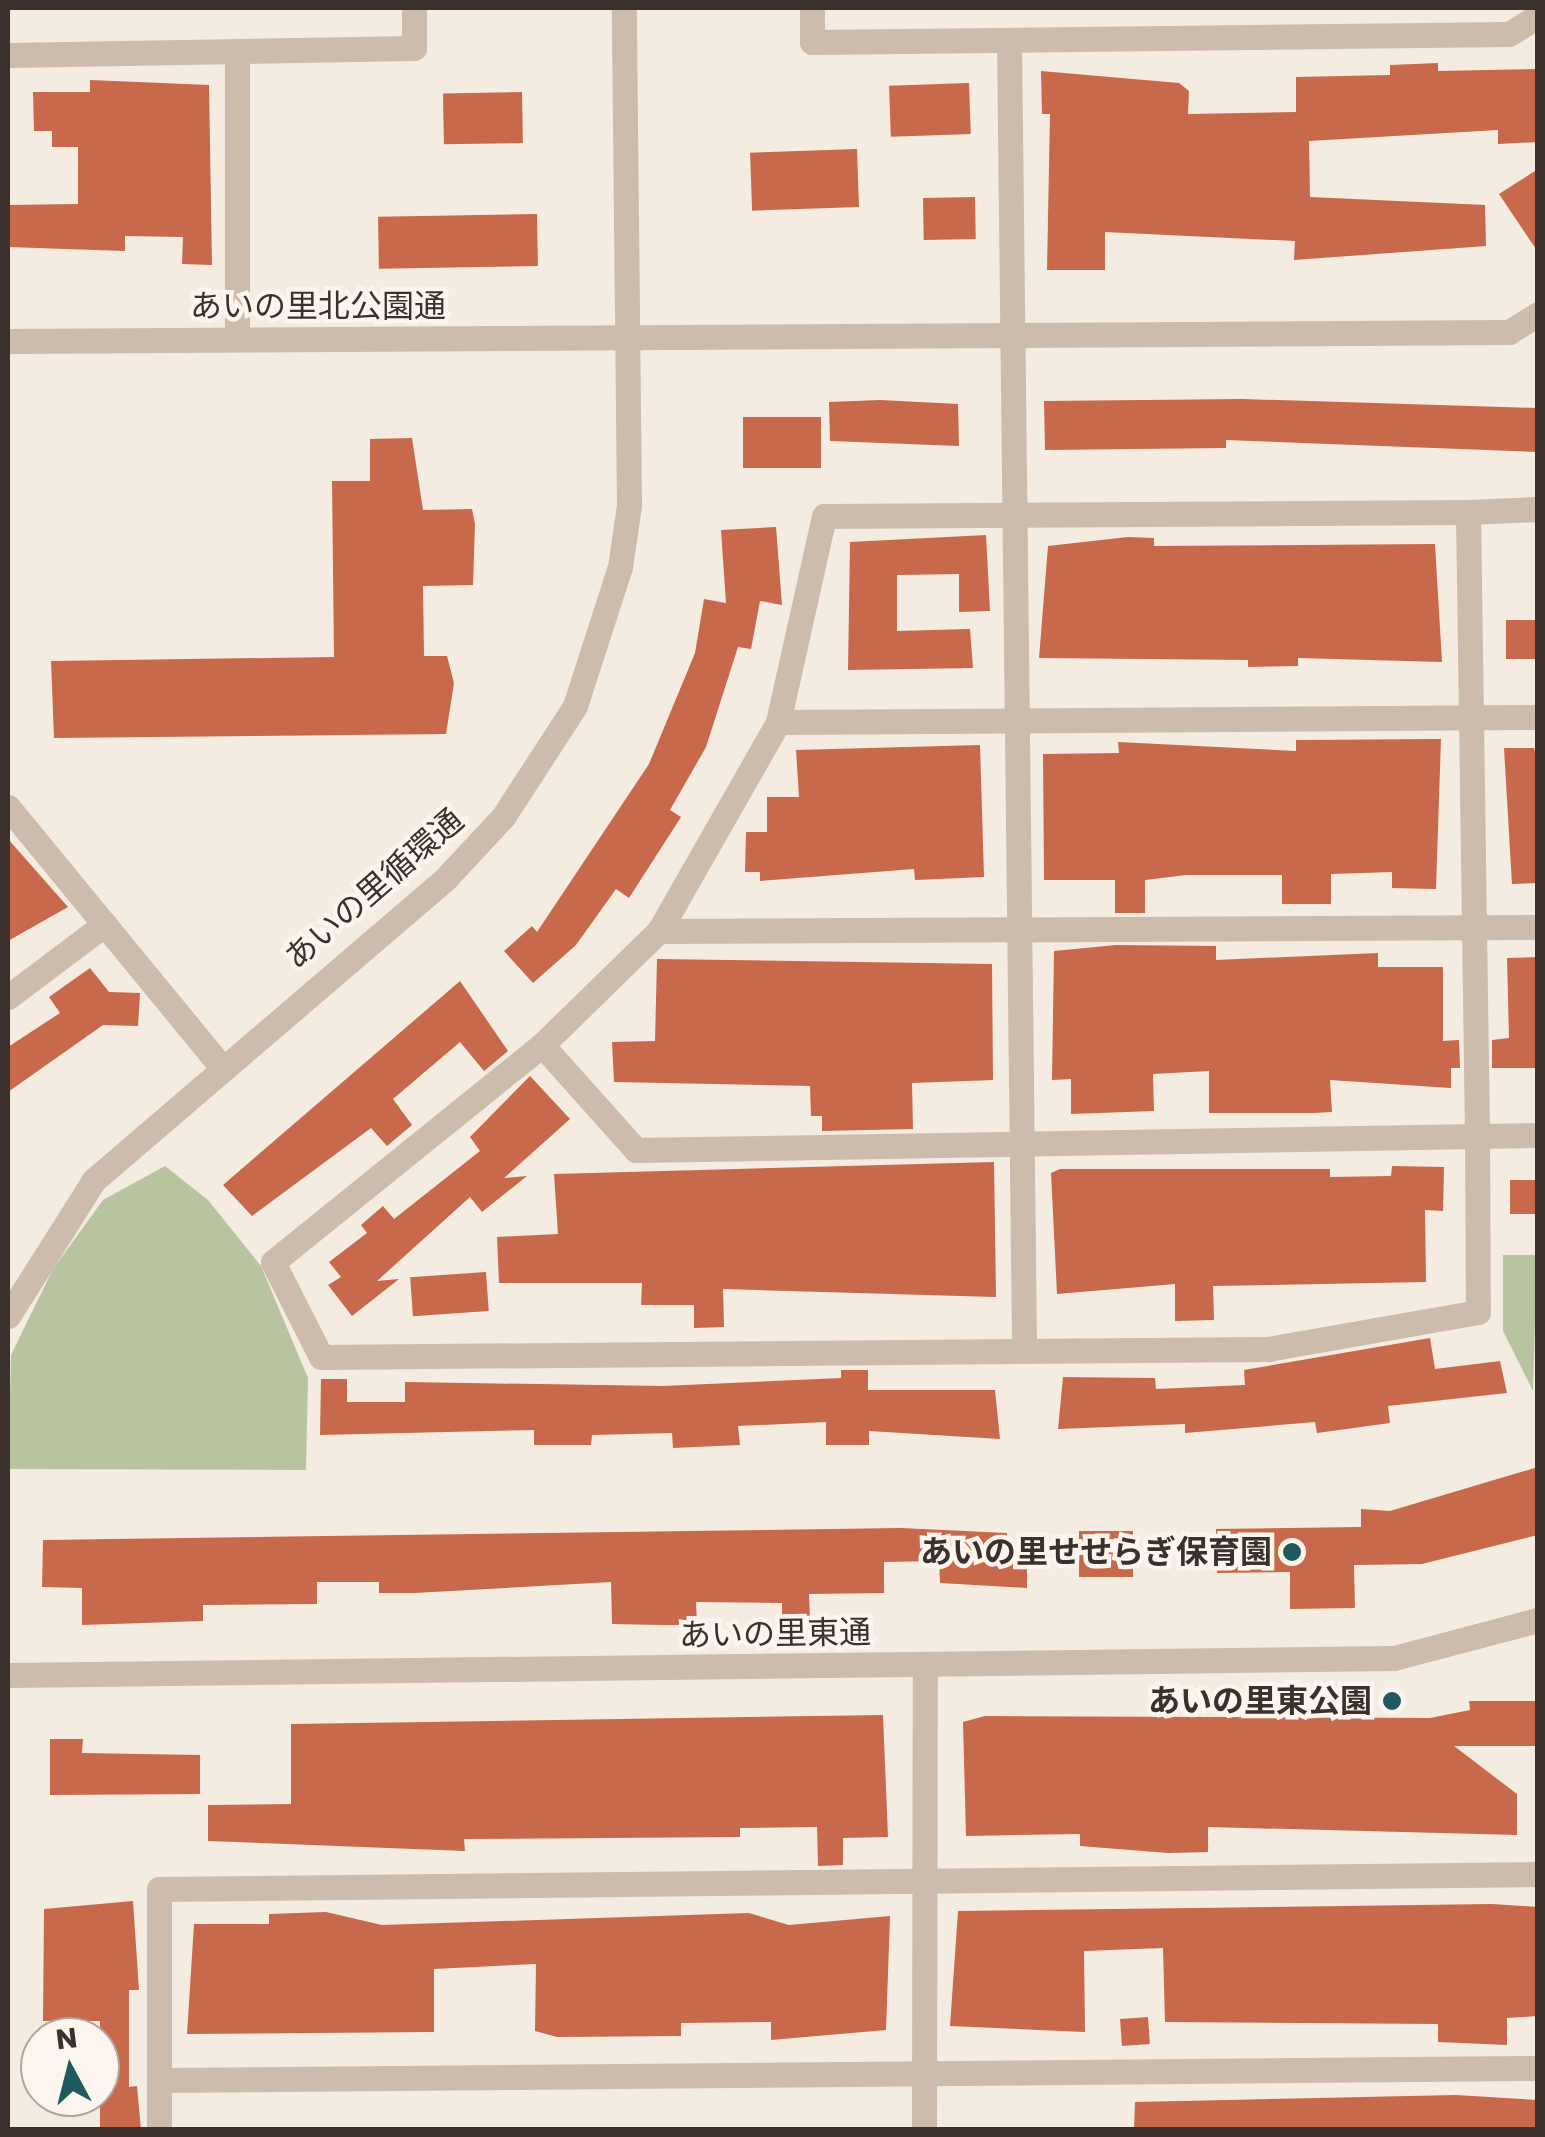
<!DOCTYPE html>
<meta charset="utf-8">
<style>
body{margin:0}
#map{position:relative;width:1545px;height:2137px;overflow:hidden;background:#f4ebe1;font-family:Poppins,"Noto Sans JP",sans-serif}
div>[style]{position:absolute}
.green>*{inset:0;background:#b8c4a0}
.building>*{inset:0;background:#c8694b;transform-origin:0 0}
.minor>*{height:25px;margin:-12.5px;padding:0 12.5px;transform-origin:12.5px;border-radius:12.5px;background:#cdbbac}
.dots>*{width:28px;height:28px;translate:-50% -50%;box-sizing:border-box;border:5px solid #fbf5ee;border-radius:50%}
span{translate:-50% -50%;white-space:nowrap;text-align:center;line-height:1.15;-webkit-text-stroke:9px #fbf5ee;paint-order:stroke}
.street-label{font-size:32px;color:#3b302b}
.poi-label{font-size:32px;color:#3b302b;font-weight:700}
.right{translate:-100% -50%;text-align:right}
.frame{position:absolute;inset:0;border:10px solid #3b302b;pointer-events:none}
.north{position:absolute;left:20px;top:2017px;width:100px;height:100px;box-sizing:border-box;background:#fbf5ee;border:2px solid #aea6a0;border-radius:50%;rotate:353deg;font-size:28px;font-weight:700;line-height:40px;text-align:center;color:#3b302b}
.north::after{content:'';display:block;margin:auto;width:35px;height:45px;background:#1f5a5e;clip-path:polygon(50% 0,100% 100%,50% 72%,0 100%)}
</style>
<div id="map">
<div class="green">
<i style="clip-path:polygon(165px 1166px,208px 1200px,261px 1266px,308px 1378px,306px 1470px,8px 1469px,11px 1355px,53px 1269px,103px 1200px)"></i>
<i style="clip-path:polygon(1503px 1255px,1537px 1255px,1533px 1391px,1503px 1331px)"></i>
</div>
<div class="building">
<i style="clip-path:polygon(1438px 63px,1438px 71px,1538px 69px,1538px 142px,1498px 144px,1498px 130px,1309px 141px,1310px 197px,1485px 205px,1486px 246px,1294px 260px,1295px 241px,1105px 232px,1105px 270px,1047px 270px,1050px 114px,1042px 114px,1041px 71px,1179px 83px,1189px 91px,1188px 114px,1296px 112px,1296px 77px,1390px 75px,1390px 65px)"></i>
<i style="clip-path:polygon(90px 80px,209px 85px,212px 265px,182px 264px,183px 237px,125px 236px,125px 251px,8px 247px,8px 205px,78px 204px,78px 147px,52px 147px,52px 131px,34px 131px,33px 92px,90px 92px)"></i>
<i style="left:969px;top:83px;width:51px;height:80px;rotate:88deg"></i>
<i style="left:522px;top:92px;width:51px;height:79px;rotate:89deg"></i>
<i style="left:857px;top:149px;width:58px;height:107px;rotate:88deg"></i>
<i style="clip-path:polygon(1538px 169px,1538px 252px,1499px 194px)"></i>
<i style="left:975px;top:197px;width:42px;height:52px;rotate:89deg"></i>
<i style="left:537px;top:214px;width:52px;height:159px;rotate:89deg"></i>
<i style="clip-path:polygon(1243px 399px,1538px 408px,1538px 452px,1226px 440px,1226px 448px,1045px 450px,1044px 401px)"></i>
<i style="clip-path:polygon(880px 400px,958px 404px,959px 446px,830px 441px,829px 402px)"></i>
<i style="left:743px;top:417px;width:78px;height:51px"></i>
<i style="clip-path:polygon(412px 438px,423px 510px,472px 509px,475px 524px,473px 585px,423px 586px,424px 656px,447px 656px,454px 683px,446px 734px,54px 738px,51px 661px,334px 657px,332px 481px,370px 481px,370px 439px)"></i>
<i style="clip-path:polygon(776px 527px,782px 605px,760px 601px,751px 649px,738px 647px,706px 747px,670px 810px,681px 817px,629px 898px,616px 889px,576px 945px,533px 983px,504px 951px,532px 926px,537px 932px,649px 764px,695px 653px,704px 599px,726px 603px,721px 530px)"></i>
<i style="clip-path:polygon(986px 535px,990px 611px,959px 612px,959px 574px,897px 575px,897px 631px,970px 629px,973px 668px,848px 670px,850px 542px)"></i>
<i style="clip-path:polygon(1128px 537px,1154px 538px,1154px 546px,1435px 544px,1442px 662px,1298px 658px,1298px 666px,1248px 667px,1248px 660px,1039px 658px,1048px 546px)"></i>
<i style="left:1538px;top:620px;width:39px;height:32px;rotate:90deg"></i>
<i style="clip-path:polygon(1441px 739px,1436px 889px,1392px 888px,1392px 872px,1331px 874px,1331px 904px,1282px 904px,1282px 875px,1186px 875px,1145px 880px,1145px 913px,1115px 913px,1115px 880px,1044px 880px,1043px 754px,1119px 753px,1118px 742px,1296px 751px,1296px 740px)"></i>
<i style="clip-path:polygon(980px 745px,984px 877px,915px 880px,914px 869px,760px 881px,760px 872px,745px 872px,746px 832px,767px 832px,767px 797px,799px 797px,796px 750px)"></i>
<i style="clip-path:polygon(1504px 748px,1534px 748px,1538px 760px,1538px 883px,1512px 884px)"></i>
<i style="clip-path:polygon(8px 839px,68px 907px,8px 941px)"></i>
<i style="clip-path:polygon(1116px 945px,1216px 946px,1216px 960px,1378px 953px,1378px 967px,1443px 967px,1443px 1041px,1459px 1040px,1460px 1068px,1451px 1068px,1451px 1088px,1330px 1080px,1332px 1112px,1314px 1113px,1209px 1113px,1209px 1071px,1153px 1074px,1154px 1111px,1071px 1114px,1071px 1079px,1052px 1080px,1054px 951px)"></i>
<i style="clip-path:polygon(1538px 957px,1538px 1068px,1492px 1068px,1492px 1040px,1509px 1038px,1507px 958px)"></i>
<i style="clip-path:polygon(657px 959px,992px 964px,993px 1080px,912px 1083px,913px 1129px,822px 1131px,822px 1116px,811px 1116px,810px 1086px,614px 1082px,612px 1042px,655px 1041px)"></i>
<i style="clip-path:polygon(90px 968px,109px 992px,140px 993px,138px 1026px,103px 1025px,8px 1092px,8px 1047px,60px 1013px,49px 997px)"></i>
<i style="clip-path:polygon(460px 981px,508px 1051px,484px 1071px,460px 1042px,393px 1099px,412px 1125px,387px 1146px,371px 1128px,252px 1216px,223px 1185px)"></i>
<i style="clip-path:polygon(530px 1076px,570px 1119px,504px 1178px,527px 1176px,482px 1212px,470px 1197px,377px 1281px,399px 1279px,352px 1316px,328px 1285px,341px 1277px,329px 1262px,367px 1233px,361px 1225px,383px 1206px,394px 1219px,480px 1151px,470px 1137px)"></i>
<i style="clip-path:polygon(994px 1162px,996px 1297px,723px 1289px,724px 1327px,694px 1328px,694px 1305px,641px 1305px,642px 1283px,499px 1283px,497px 1237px,558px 1234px,554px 1174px)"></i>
<i style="clip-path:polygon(1392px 1166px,1444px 1167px,1443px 1211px,1425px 1210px,1426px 1282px,1213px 1286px,1214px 1320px,1175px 1321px,1175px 1284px,1057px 1294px,1051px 1173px,1060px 1169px,1330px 1169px,1330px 1177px,1391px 1176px)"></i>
<i style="left:1510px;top:1180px;width:28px;height:34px"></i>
<i style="left:486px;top:1272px;width:39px;height:76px;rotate:86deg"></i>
<i style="clip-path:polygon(1430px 1338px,1435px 1369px,1500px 1361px,1507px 1393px,1388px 1406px,1390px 1423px,1317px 1433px,1315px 1422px,1185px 1433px,1185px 1424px,1058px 1429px,1063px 1377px,1155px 1378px,1156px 1389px,1245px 1385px,1244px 1370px)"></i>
<i style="clip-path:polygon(841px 1370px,868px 1370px,868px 1390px,995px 1390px,1000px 1439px,869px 1431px,869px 1445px,826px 1445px,826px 1422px,738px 1426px,740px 1445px,673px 1448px,672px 1433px,592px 1435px,591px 1445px,534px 1445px,534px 1430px,320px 1435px,321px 1379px,347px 1379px,347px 1402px,405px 1402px,405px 1382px,663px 1386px,841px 1378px)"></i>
<i style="clip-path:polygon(1538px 1467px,1538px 1535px,1422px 1564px,1354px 1565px,1355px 1608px,1290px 1609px,1290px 1572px,1217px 1573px,1216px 1529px,1361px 1527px,1361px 1509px,1390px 1511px)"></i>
<i style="clip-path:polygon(901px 1528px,1007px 1533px,1007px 1546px,1027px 1546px,1027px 1588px,940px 1583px,939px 1561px,884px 1562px,884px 1593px,809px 1594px,810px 1619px,782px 1619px,782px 1603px,696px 1602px,697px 1625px,663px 1625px,612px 1624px,611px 1582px,414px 1593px,379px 1593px,379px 1582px,317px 1582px,317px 1604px,203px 1605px,203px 1621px,82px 1625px,82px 1588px,42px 1587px,43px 1540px)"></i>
<i style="left:1079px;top:1531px;width:54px;height:46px"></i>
<i style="clip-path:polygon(1469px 1701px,1538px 1701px,1538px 1746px,1454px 1746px,1517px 1794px,1517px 1835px,1208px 1827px,1208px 1852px,1168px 1853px,1080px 1846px,1080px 1834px,966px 1836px,963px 1722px,985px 1716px,1430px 1718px,1470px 1710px)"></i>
<i style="clip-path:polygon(883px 1715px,888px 1837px,843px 1838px,843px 1865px,818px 1866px,817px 1827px,740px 1828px,740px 1837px,464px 1839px,465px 1851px,208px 1841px,208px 1805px,291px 1804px,291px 1724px)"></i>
<i style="clip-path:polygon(50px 1739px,83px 1739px,82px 1753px,200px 1755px,200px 1794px,50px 1795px)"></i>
<i style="clip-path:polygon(133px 1901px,139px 1990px,129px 1990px,129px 2087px,137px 2086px,141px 2130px,100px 2130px,100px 2021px,43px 2021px,44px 1909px)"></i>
<i style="clip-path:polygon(1492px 1904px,1538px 1907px,1538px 2016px,1507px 2018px,1507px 2045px,1438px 2042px,1438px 2024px,1165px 2022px,1163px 1948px,1084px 1951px,1085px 2032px,950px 2026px,958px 1911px)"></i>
<i style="clip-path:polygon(326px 1912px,382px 1925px,749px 1913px,789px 1925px,890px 1916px,886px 2030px,771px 2040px,771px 2022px,681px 2023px,681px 2036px,557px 2037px,535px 2031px,536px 1964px,434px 1969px,434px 2032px,187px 2034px,194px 1924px,269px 1924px,269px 1914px)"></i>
<i style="left:1148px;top:2017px;width:27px;height:28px;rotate:86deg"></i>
<i style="clip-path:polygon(1456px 2095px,1538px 2100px,1538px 2130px,1134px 2130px,1135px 2102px)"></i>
</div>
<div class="minor">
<i style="left:812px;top:8px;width:34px;rotate:90deg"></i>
<i style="left:812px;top:42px;width:697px;rotate:-0.66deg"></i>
<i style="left:1509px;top:34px;width:34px;rotate:-32deg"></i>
<i style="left:1009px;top:40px;width:1308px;rotate:89.34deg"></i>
<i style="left:237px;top:52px;width:287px;rotate:90deg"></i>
<i style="left:8px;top:55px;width:406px;rotate:-1deg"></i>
<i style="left:414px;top:48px;width:40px;rotate:-90deg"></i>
<i style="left:8px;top:341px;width:1501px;rotate:-0.34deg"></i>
<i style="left:1509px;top:332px;width:34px;rotate:-32deg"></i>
<i style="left:1538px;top:509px;width:70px;rotate:177.5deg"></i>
<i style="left:1468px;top:512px;width:624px;rotate:89.17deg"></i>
<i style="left:1477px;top:1136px;width:61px;rotate:-0.9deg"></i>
<i style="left:778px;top:722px;width:760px;rotate:-0.38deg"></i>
<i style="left:8px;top:807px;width:333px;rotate:50.6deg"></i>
<i style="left:659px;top:931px;width:879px;rotate:-0.26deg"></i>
<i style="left:8px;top:997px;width:121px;rotate:-37deg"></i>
<i style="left:542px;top:1045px;width:141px;rotate:48.2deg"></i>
<i style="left:636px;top:1150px;width:841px;rotate:-0.95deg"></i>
<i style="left:1477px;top:1136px;width:176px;rotate:89.7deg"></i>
<i style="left:1478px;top:1312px;width:212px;rotate:170deg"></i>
<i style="left:1269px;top:1349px;width:948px;rotate:179.52deg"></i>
<i style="left:321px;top:1357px;width:106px;rotate:-116.8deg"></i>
<i style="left:273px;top:1262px;width:346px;rotate:-38.9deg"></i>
<i style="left:542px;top:1045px;width:163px;rotate:-44.3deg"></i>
<i style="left:659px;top:931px;width:241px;rotate:-60.3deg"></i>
<i style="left:778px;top:722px;width:211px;rotate:-77.4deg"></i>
<i style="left:824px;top:516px;width:644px;rotate:-0.36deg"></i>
<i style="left:8px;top:1316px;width:161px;rotate:-57.7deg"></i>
<i style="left:94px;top:1180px;width:465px;rotate:-40.6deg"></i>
<i style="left:447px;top:877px;width:82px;rotate:-47deg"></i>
<i style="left:503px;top:817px;width:132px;rotate:-57deg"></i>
<i style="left:575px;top:706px;width:146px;rotate:-72.1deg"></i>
<i style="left:620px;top:567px;width:63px;rotate:-81.7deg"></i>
<i style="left:629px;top:505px;width:497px;rotate:-90.6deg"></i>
<i style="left:8px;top:1675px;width:1386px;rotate:-0.7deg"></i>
<i style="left:1394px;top:1658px;width:149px;rotate:-14.8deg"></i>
<i style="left:159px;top:2080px;width:1379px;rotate:-0.5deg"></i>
<i style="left:159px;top:2130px;width:241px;rotate:-90deg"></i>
<i style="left:159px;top:1889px;width:1379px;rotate:-0.62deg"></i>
<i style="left:924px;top:2130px;width:465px;rotate:-89.9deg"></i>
</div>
<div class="dots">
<i style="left:1292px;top:1552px;background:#1f5a5e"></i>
<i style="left:1392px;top:1701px;background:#1f5a5e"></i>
</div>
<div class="street-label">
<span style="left:318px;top:306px">あいの里北公園通</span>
<span style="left:374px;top:889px;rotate:-41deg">あいの里循環通</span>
<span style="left:775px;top:1634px;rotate:-1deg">あいの里東通</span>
</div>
<div class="poi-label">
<span class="right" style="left:1272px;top:1552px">あいの里せせらぎ保育園</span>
<span class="right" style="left:1372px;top:1701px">あいの里東公園</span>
</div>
<div class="frame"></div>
<div class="north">N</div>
</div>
